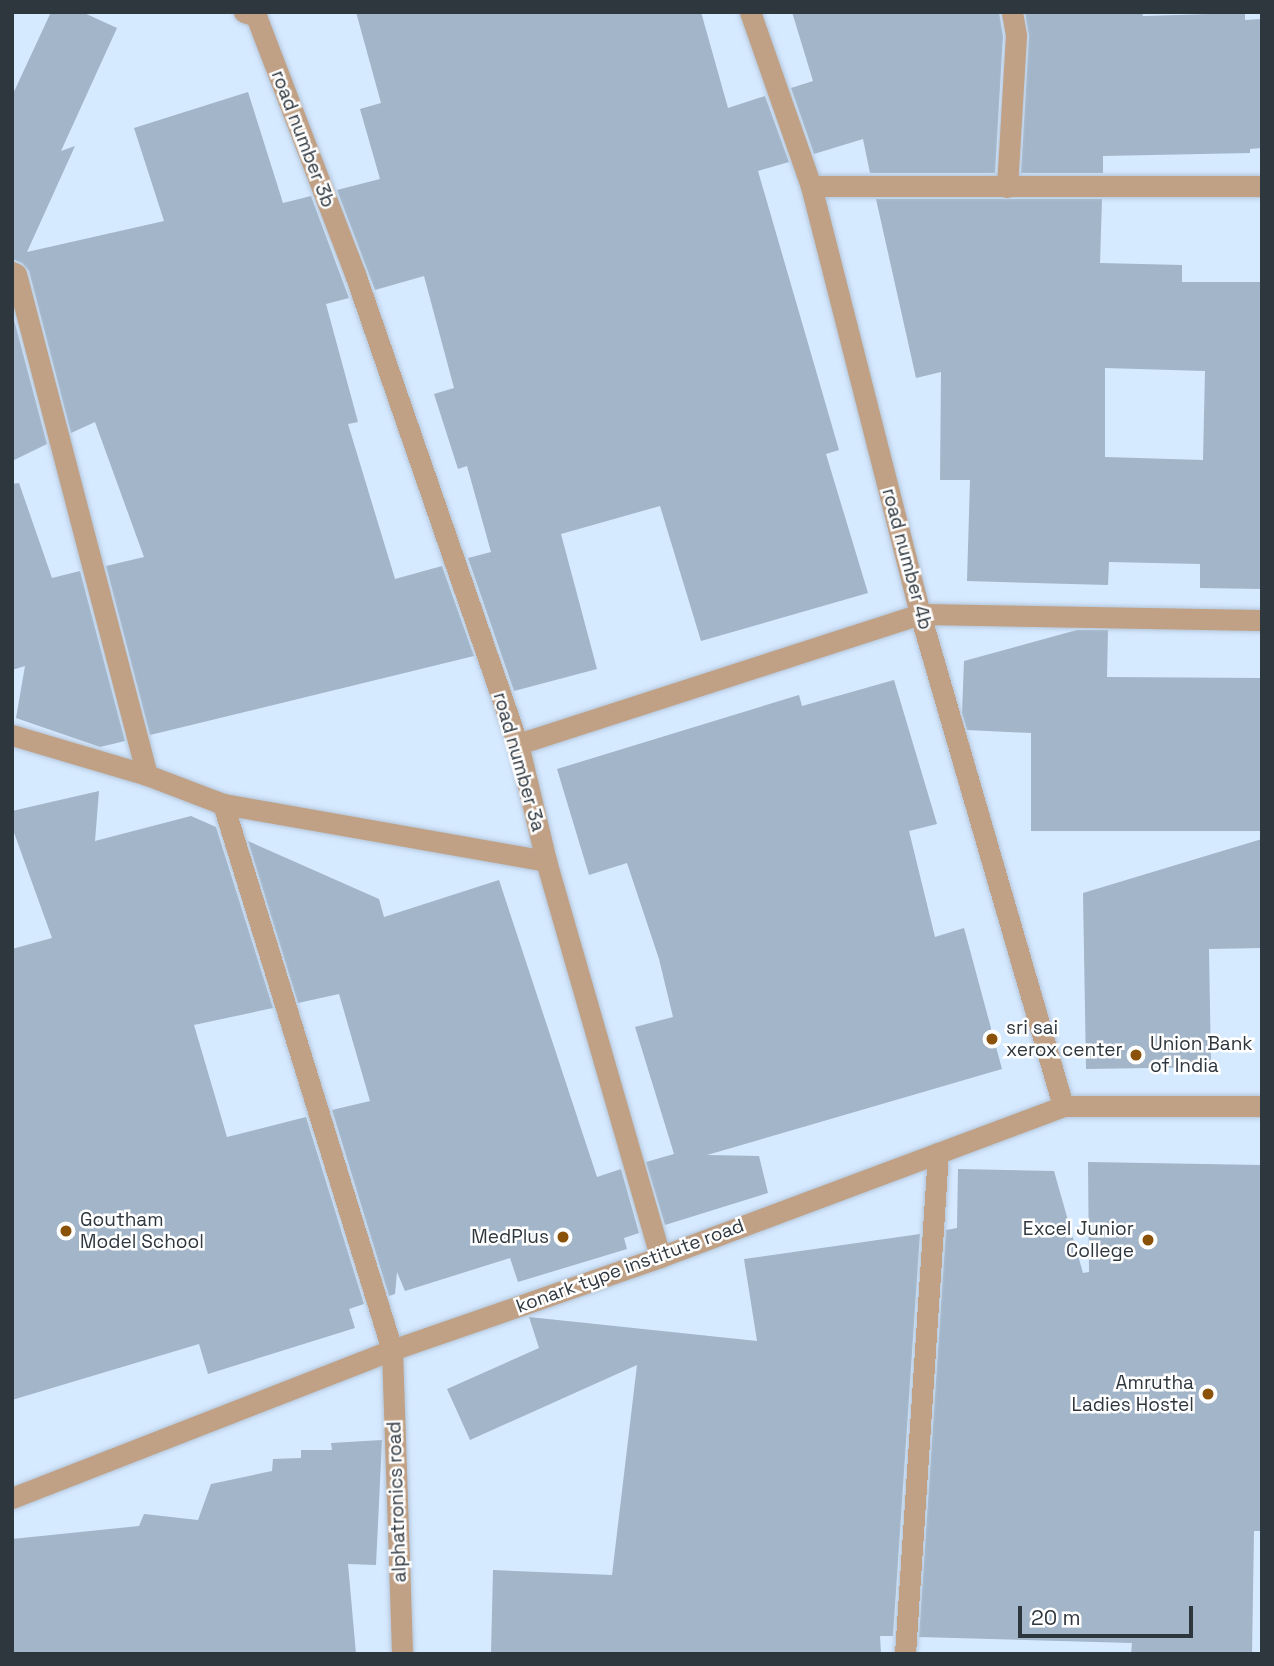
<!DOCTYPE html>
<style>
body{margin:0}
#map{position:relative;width:1274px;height:1666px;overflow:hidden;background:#d5e9ff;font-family:"Space Grotesk",sans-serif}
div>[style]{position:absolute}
.building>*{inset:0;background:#a2b5c9}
.roads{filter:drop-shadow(0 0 2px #b4c5d8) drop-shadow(0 0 2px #b4c5d8)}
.minor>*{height:21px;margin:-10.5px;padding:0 10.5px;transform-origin:10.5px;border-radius:10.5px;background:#c1a185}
.dots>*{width:19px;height:19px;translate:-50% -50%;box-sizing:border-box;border:4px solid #fff;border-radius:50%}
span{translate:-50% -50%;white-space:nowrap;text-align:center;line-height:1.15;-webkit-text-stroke:5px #fff;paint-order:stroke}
.street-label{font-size:19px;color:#2e363e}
.poi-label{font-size:19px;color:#2e363e}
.left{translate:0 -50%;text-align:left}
.right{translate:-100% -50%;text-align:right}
.frame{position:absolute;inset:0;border:14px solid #2e363e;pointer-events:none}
.scale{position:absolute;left:1018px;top:1606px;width:175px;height:32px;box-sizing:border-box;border:4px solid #2e363e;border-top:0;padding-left:9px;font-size:21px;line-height:24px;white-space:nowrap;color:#2e363e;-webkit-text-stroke:5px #fff;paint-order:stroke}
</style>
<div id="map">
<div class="building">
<i style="clip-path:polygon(51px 12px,82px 12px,117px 28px,61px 151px,75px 146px,27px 252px,164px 221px,134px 128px,248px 92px,283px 203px,311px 196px,349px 298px,326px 304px,358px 422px,348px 424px,395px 579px,442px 566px,474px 656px,150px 735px,106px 566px,144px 557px,95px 422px,71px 433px,29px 271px,22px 263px,12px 259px,12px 96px)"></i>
<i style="clip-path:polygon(356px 12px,701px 12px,728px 108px,765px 96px,789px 162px,758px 171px,839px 450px,826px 454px,868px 593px,701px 641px,660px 506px,561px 534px,597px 669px,514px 691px,468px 558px,491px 552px,467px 466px,458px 469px,434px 394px,454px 388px,424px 276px,375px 290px,337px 190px,380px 179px,360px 109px,381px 103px)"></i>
<i style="clip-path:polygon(792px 12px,999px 12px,1003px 36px,995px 173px,870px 173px,863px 139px,814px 154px,791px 88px,813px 81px)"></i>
<i style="clip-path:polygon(1025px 12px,1142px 12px,1143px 16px,1245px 13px,1245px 20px,1262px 19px,1262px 148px,1250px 149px,1250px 153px,1103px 156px,1103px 173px,1021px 173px,1029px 36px)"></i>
<i style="clip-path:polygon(evenodd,876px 199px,1102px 199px,1100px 263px,1182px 265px,1182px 282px,1262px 282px,1262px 589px,1200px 588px,1200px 564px,1109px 562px,1108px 585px,967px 581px,970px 480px,940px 480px,941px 372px,916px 378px,876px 199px,1105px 368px,1205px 371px,1203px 460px,1105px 457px,1105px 368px)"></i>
<i style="clip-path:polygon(12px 312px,47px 444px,12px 461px)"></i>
<i style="clip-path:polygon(19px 483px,52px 578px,80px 571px,125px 741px,100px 747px,16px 718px,25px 666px,12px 670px,12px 484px)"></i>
<i style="clip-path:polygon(1077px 630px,1108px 630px,1107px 677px,1262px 678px,1262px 831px,1031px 831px,1031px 733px,967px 730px,962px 713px,964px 661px)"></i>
<i style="clip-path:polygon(894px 680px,937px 824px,909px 831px,935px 937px,964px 928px,1002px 1069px,707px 1155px,759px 1156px,768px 1193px,665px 1225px,646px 1162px,674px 1154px,635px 1027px,673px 1017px,659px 959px,627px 863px,589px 875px,557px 769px,799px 695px,802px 706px)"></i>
<i style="clip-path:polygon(99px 791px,95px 841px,191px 816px,216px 827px,273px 1008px,194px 1025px,227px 1137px,306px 1117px,364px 1304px,349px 1309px,355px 1328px,208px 1374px,199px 1344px,12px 1400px,12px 949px,52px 938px,12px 827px,12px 811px)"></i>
<i style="clip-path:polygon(1262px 839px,1262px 948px,1209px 949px,1211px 1067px,1086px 1069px,1083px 893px)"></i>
<i style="clip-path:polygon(248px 841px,379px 899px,384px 917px,499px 880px,597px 1177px,621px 1169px,639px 1233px,624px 1238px,627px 1249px,518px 1282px,510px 1258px,405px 1291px,397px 1272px,395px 1294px,389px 1296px,332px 1110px,370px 1101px,339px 994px,298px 1003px)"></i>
<i style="clip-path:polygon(1088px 1162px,1262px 1165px,1262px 1531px,1254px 1531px,1252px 1654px,1131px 1654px,1132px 1643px,919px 1637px,946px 1230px,957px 1228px,958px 1169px,1054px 1171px,1083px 1273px,1089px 1272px)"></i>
<i style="clip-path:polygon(920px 1234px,893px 1636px,880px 1636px,881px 1654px,491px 1654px,493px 1570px,612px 1575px,637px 1365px,470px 1440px,447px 1389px,539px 1348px,529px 1317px,757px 1341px,744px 1259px)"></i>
<i style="clip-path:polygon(382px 1440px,376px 1565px,348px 1564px,356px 1654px,12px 1654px,12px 1539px,139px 1526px,144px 1514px,198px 1520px,211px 1484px,272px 1471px,273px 1459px,301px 1458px,301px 1450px,332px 1450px,331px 1443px)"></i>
</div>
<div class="roads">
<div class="minor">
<i style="left:244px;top:12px;width:13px;rotate:18deg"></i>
<i style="left:256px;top:16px;width:276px;rotate:69deg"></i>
<i style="left:355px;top:274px;width:497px;rotate:70.9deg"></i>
<i style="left:518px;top:744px;width:120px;rotate:76.5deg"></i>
<i style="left:546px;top:861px;width:412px;rotate:73.9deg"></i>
<i style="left:750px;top:12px;width:184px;rotate:70.7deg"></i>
<i style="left:811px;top:186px;width:442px;rotate:75.7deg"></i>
<i style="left:920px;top:614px;width:512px;rotate:73.79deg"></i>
<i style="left:811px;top:186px;width:451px"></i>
<i style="left:1007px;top:187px;width:152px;rotate:-86.6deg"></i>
<i style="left:1016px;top:35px;width:23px;rotate:-100deg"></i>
<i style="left:12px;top:272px;width:4px;rotate:27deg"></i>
<i style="left:16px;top:274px;width:518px;rotate:75.35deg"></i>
<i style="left:12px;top:735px;width:141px;rotate:16.5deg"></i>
<i style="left:147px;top:775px;width:81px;rotate:20.9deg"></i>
<i style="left:223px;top:804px;width:328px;rotate:10deg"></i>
<i style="left:518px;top:744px;width:422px;rotate:-17.9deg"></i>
<i style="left:920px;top:614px;width:342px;rotate:1deg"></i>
<i style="left:223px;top:804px;width:572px;rotate:72.8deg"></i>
<i style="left:392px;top:1350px;width:304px;rotate:88.1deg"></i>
<i style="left:12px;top:1498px;width:408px;rotate:-21.3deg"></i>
<i style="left:392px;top:1350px;width:284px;rotate:-19.1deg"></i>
<i style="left:660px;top:1257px;width:430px;rotate:-20.5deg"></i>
<i style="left:1063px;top:1106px;width:199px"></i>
<i style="left:905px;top:1654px;width:502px;rotate:-86.23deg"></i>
</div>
</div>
<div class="dots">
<i style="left:992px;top:1039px;background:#8a5108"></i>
<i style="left:1136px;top:1055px;background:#8a5108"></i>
<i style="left:66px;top:1231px;background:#8a5108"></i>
<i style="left:563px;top:1237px;background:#8a5108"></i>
<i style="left:1148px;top:1240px;background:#8a5108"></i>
<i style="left:1208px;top:1394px;background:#8a5108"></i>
</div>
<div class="street-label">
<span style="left:303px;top:139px;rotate:69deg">road number 3b</span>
<span style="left:907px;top:559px;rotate:75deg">road number 4b</span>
<span style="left:519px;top:762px;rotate:74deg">road number 3a</span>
<span style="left:630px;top:1266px;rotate:-20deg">konark type institute road</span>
<span style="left:397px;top:1502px;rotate:-92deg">alphatronics road</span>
</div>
<div class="poi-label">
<span class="left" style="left:1006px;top:1039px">sri sai<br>xerox center</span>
<span class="left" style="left:1150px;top:1055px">Union Bank<br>of India</span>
<span class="left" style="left:80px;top:1231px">Goutham<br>Model School</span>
<span class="right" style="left:1134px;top:1240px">Excel Junior<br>College</span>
<span class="right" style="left:549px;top:1237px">MedPlus</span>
<span class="right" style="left:1194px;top:1394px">Amrutha<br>Ladies Hostel</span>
</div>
<div class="frame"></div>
<div class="scale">20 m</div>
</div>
